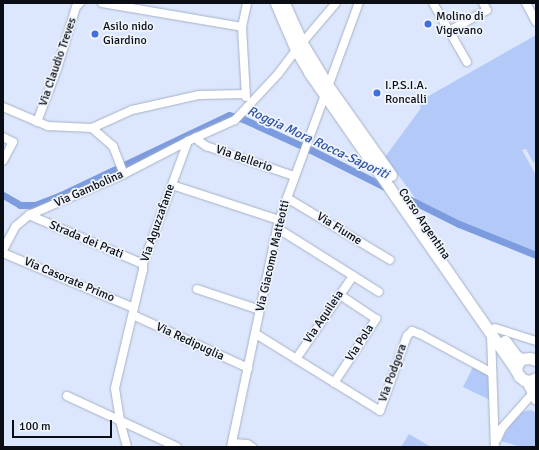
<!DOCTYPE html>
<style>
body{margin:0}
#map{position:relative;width:539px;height:450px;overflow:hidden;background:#dce7fd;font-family:Signika,sans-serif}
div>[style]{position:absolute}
.green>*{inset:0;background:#b3c9f8}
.canal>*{height:7px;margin:-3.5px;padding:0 3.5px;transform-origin:3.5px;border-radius:3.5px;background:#7c9cdf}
.roads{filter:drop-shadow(0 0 1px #a6b1c6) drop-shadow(0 0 1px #a6b1c6)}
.street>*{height:8px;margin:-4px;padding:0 4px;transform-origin:4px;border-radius:4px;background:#fff}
.secondary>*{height:11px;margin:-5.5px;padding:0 5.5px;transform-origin:5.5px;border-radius:5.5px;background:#fff}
.dots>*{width:11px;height:11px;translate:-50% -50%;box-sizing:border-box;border:2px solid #eff4fd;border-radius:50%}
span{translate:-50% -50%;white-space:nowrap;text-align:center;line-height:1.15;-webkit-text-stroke:3.5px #eff4fd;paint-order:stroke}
.poi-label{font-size:12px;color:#0a0d14}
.left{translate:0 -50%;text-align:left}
.street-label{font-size:12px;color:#0a0d14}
.water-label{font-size:13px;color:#2f51a1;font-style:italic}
.frame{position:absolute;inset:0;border:4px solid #0a0d14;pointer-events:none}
.scale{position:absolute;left:12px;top:420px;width:100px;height:18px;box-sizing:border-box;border:2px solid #0a0d14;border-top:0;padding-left:5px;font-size:12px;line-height:14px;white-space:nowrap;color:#0a0d14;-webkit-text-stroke:3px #eff4fd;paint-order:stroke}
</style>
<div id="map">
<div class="green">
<i style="clip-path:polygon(536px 35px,536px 163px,533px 162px,526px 149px,522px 150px,536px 175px,536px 253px,460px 222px,416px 199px,385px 157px,421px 108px,418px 102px)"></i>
<i style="clip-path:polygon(473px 367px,489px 376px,490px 400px,463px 387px)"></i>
<i style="clip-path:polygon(531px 410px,536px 413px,536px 447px,521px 447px,501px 441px,510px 425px,522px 412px)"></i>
<i style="clip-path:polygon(409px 434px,431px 447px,401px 447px)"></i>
</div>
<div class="canal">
<i style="left:3px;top:195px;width:20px;rotate:30deg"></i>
<i style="left:20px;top:205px;width:15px"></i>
<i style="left:35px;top:205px;width:26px;rotate:-21deg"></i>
<i style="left:59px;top:196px;width:188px;rotate:-25.5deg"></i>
<i style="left:229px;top:115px;width:15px;rotate:16deg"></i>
<i style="left:243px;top:119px;width:75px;rotate:24.5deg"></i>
<i style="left:311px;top:150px;width:165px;rotate:26.6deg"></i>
<i style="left:459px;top:224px;width:83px;rotate:21.9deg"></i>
</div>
<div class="roads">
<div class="street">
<i style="left:102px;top:3px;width:142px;rotate:9.7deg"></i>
<i style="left:433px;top:3px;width:68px;rotate:60deg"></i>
<i style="left:526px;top:3px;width:21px;rotate:62deg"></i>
<i style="left:449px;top:31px;width:43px;rotate:-28.9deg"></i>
<i style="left:487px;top:10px;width:8px;rotate:-120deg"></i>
<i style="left:302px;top:43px;width:52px;rotate:-49.6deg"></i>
<i style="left:246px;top:97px;width:70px;rotate:-93.3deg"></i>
<i style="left:242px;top:27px;width:25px;rotate:-78deg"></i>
<i style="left:3px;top:107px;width:49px;rotate:22.9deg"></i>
<i style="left:48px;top:126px;width:44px;rotate:2.6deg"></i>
<i style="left:92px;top:128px;width:28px;rotate:41deg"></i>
<i style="left:113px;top:146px;width:30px;rotate:69deg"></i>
<i style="left:37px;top:122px;width:57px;rotate:-69.3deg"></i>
<i style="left:57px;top:69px;width:65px;rotate:-73deg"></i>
<i style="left:76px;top:7px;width:6px;rotate:-45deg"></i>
<i style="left:92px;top:128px;width:44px;rotate:-24.2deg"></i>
<i style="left:132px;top:110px;width:69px;rotate:-12.6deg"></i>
<i style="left:199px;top:95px;width:46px;rotate:-1.2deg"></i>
<i style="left:3px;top:137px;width:11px;rotate:27deg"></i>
<i style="left:13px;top:142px;width:21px;rotate:118deg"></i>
<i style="left:196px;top:137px;width:5px;rotate:53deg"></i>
<i style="left:199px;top:141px;width:9px;rotate:36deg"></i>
<i style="left:206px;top:146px;width:93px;rotate:18.8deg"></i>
<i style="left:172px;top:185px;width:113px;rotate:18.1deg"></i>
<i style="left:287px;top:198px;width:120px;rotate:31deg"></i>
<i style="left:29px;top:215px;width:124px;rotate:23.3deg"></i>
<i style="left:277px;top:228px;width:120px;rotate:32.1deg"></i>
<i style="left:3px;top:250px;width:27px;rotate:-62deg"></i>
<i style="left:16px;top:226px;width:17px;rotate:-40deg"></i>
<i style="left:29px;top:215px;width:103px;rotate:-23.3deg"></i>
<i style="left:124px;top:174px;width:72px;rotate:-27.3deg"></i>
<i style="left:3px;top:253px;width:142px;rotate:22.8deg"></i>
<i style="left:197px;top:289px;width:66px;rotate:18.4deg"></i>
<i style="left:133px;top:315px;width:127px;rotate:24.7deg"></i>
<i style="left:495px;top:328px;width:43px;rotate:17.6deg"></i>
<i style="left:256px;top:334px;width:146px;rotate:31.8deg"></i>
<i style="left:380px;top:411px;width:80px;rotate:-70.2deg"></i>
<i style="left:407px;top:336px;width:7px;rotate:-45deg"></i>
<i style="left:412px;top:331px;width:9px;rotate:21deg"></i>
<i style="left:420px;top:334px;width:82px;rotate:28.4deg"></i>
<i style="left:491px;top:335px;width:112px;rotate:88deg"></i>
<i style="left:296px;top:359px;width:101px;rotate:-55.5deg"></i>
<i style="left:334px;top:383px;width:77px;rotate:-56.7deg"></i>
<i style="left:376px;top:319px;width:43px;rotate:-146.3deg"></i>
<i style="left:67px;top:396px;width:121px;rotate:24.9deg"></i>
<i style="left:497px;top:439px;width:12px;rotate:-66deg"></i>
<i style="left:502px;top:428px;width:47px;rotate:-48.5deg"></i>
<i style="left:232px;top:443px;width:15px;rotate:4deg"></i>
<i style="left:247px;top:444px;width:6px;rotate:31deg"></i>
<i style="left:127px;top:447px;width:28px;rotate:-105deg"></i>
<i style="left:120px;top:420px;width:32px;rotate:-99deg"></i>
<i style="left:115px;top:388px;width:121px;rotate:-76.7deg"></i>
<i style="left:143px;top:270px;width:6px;rotate:-90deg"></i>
<i style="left:143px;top:264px;width:131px;rotate:-69.9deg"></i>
<i style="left:188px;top:141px;width:51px;rotate:-24.1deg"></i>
<i style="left:235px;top:120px;width:63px;rotate:-46.9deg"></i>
<i style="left:278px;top:74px;width:30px;rotate:-53deg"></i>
<i style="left:231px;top:447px;width:232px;rotate:-78.1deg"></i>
<i style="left:279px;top:220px;width:231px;rotate:-69.8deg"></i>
</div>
<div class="secondary">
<i style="left:276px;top:3px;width:51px;rotate:66.9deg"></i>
<i style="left:296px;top:50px;width:26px;rotate:59deg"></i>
<i style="left:309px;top:72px;width:363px;rotate:55.2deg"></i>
<i style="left:284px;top:3px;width:44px;rotate:65.8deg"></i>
<i style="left:302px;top:43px;width:50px;rotate:58.8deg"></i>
<i style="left:328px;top:86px;width:109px;rotate:54.7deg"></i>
<i style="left:505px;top:341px;width:17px;rotate:54deg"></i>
<i style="left:515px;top:355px;width:7px;rotate:34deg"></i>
<i style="left:536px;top:360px;width:6px;rotate:-162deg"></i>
<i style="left:530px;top:358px;width:9px;rotate:174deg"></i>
<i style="left:521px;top:359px;width:7px;rotate:124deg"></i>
<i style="left:517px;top:365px;width:5px;rotate:101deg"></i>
<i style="left:516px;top:370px;width:7px;rotate:63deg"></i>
<i style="left:519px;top:376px;width:6px;rotate:39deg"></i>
<i style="left:524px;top:380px;width:6px;rotate:9deg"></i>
<i style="left:530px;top:381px;width:7px;rotate:-27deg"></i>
<i style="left:527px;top:381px;width:20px;rotate:63deg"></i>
</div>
</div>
<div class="dots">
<i style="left:428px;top:24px;background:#406edf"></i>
<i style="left:95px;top:34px;background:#406edf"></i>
<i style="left:377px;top:93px;background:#406edf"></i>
</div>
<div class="poi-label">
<span class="left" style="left:436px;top:24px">Molino di<br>Vigevano</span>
<span class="left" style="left:103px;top:34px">Asilo nido<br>Giardino</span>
<span class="left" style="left:385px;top:93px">I.P.S.I.A.<br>Roncalli</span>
</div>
<div class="street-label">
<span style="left:58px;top:62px;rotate:-71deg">Via Claudio Treves</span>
<span style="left:244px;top:159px;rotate:19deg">Via Bellerio</span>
<span style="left:89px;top:189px;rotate:-24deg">Via Gambolina</span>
<span style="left:158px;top:223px;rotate:-71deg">Via Aguzzafame</span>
<span style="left:424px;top:224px;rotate:56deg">Corso Argentina</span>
<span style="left:339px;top:229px;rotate:32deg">Via Fiume</span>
<span style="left:86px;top:240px;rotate:23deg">Strada dei Prati</span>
<span style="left:273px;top:256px;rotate:-77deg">Via Giacomo Matteotti</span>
<span style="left:69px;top:280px;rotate:23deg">Via Casorate Primo</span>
<span style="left:324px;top:317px;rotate:-56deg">Via Aquileia</span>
<span style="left:190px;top:342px;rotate:25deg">Via Redipuglia</span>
<span style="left:360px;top:343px;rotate:-57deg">Via Pola</span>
<span style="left:393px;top:373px;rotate:-70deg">Via Podgora</span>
</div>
<div class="water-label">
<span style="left:318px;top:143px;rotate:25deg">Roggia Mora Rocca-Saporiti</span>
</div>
<div class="frame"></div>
<div class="scale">100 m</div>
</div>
